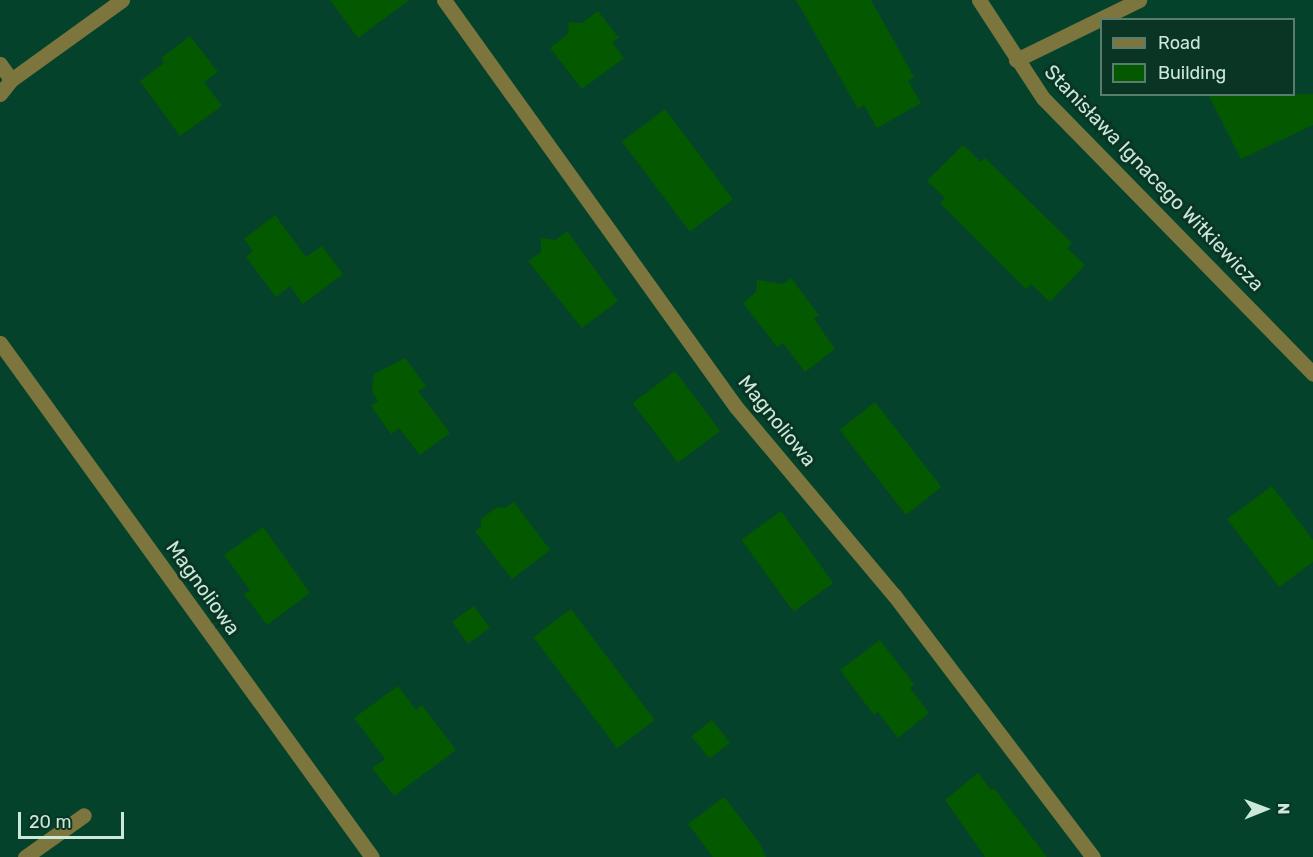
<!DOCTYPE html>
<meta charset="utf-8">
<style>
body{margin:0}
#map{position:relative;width:1313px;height:857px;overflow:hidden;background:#05422b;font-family:Rubik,sans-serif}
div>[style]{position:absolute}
.building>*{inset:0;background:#045800;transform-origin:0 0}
.minor>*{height:15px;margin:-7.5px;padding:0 7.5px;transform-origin:7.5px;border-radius:7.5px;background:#7c753d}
span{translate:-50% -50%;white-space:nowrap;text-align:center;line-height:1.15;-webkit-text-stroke:6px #0a3524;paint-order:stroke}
.street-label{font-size:20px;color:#cce8d9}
.legend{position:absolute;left:1100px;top:18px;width:195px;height:78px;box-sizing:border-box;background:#0a3524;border:2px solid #587d6c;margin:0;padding:8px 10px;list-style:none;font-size:18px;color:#cce8d9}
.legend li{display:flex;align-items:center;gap:12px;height:30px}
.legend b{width:30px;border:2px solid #587d6c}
.north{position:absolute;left:1235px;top:779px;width:60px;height:60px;-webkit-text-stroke:4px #0a3524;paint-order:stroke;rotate:89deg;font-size:16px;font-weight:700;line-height:24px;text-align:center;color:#cce8d9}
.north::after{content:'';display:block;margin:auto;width:21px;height:27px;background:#cce8d9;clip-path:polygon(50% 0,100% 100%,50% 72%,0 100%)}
.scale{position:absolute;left:18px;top:812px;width:106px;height:27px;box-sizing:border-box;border:3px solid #cce8d9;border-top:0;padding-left:8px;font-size:18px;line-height:21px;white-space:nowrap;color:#cce8d9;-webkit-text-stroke:4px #0a3524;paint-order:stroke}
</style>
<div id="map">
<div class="building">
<i style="clip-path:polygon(330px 0,409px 0,358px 38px)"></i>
<i style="clip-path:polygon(796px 0,871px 0,914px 77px,908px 81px,921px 103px,877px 128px,864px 105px,858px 109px)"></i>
<i style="clip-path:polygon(598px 11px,619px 38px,612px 42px,624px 58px,582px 89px,550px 48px,568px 34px,569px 22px,582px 23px)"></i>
<i style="clip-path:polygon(190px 36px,218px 72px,204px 82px,222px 106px,180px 136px,140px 81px,164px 63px,161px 58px)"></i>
<i style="clip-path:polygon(1208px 94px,1313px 94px,1313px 125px,1241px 159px)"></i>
<i style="left:665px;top:109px;width:113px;height:54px;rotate:53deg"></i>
<i style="clip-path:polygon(963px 145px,981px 162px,985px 158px,1031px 203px,1072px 243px,1067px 248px,1085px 265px,1050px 302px,1031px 284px,1026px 289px,940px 203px,945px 198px,927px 181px)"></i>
<i style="clip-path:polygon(275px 215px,306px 257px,322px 246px,343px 274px,303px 304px,290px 286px,276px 297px,246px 257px,253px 251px,244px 239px)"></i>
<i style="clip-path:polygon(567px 231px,618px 301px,582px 328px,528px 261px,541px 252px,541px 238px,555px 240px)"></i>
<i style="clip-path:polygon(791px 278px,819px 315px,814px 319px,835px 349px,805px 372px,783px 343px,777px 347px,743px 303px,756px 292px,757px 280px,783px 284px)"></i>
<i style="clip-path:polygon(405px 358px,426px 386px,418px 391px,450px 433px,420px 455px,399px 428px,391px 434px,371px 406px,378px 401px,372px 392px,374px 374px)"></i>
<i style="left:675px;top:371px;width:75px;height:53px;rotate:53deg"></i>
<i style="left:875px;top:402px;width:108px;height:45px;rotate:52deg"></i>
<i style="clip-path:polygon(1272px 486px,1313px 540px,1313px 562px,1279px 587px,1227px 519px)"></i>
<i style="clip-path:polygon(514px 502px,550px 550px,512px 579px,475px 531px,481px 527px,481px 519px,497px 507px,505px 508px)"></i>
<i style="left:781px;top:511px;width:89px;height:49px;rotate:54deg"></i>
<i style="clip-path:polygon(263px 527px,310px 593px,267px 625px,244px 594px,250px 590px,224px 555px)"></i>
<i style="left:474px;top:606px;width:27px;height:27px;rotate:54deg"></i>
<i style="left:571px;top:609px;width:139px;height:47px;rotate:53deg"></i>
<i style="clip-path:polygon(880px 640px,914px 684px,910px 688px,929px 713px,898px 738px,878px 712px,874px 715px,840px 670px)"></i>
<i style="clip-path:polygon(398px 686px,416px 710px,422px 705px,456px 750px,394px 796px,372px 768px,385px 759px,354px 718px)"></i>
<i style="left:712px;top:720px;width:29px;height:26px;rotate:52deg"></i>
<i style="clip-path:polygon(978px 773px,991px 790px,994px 788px,1047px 857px,985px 857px,945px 800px)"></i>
<i style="clip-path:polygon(724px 797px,759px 842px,766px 857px,713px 857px,688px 824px)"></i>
</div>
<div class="minor">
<i style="left:444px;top:0;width:501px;rotate:54.34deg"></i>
<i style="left:736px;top:407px;width:246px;rotate:50deg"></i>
<i style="left:894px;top:595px;width:329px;rotate:52.8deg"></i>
<i style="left:979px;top:0;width:117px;rotate:56.9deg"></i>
<i style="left:1043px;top:98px;width:386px;rotate:45.6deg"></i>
<i style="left:1016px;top:60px;width:137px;rotate:-26deg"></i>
<i style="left:0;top:64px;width:19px;rotate:55deg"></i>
<i style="left:0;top:94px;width:18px;rotate:-52deg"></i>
<i style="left:11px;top:80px;width:137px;rotate:-35.8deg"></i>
<i style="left:0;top:343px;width:634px;rotate:54.11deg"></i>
<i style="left:25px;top:857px;width:72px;rotate:-35.4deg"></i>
</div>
<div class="street-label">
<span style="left:1154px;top:178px;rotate:46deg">Stanisława Ignacego Witkiewicza</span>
<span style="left:777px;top:421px;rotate:51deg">Magnoliowa</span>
<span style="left:203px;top:588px;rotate:54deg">Magnoliowa</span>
</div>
<ul class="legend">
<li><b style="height:8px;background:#7c753d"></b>Road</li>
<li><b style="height:16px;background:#045800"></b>Building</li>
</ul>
<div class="north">N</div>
<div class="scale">20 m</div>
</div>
